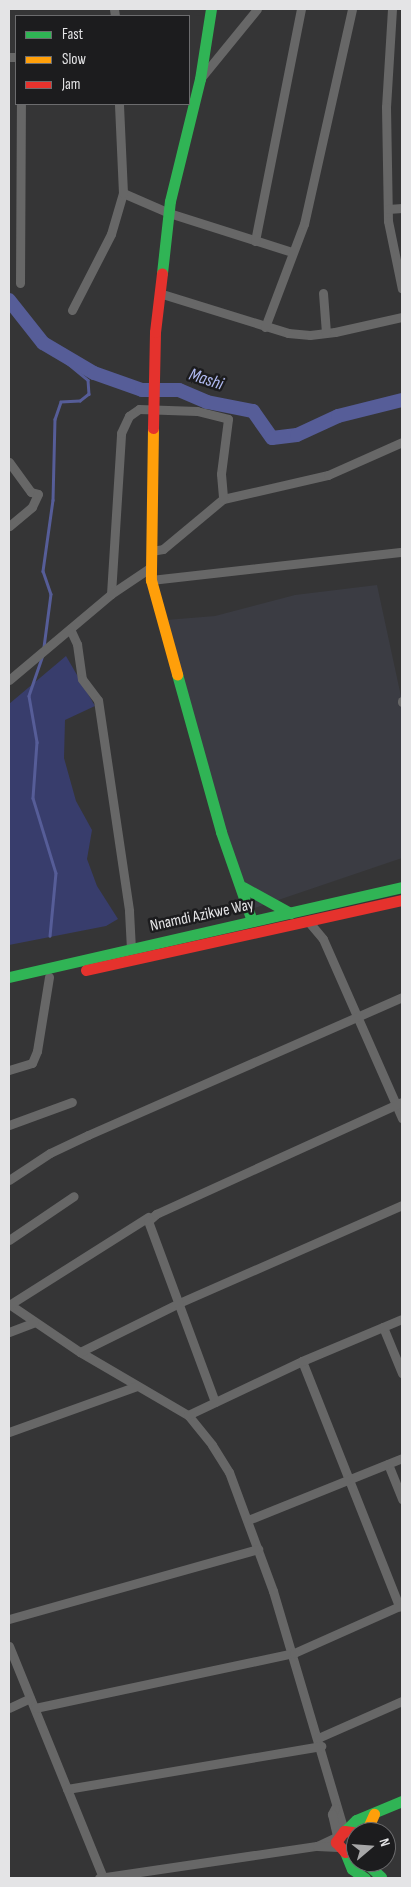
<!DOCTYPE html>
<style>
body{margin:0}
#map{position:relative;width:411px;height:1887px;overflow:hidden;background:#353536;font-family:"Sofia Sans Condensed",sans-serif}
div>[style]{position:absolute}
.built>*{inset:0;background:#3b3c43}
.green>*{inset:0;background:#383d6c}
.stream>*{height:2.5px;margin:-1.25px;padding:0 1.25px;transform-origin:1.25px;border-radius:1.25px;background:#565d98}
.river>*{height:14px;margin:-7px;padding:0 7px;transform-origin:7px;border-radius:7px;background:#565d98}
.street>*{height:9px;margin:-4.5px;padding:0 4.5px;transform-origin:4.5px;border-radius:4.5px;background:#676767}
.fast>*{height:11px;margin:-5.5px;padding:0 5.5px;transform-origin:5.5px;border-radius:5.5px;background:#30b455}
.slow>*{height:11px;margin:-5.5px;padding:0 5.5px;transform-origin:5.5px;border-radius:5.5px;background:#ff9f0a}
.jam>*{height:11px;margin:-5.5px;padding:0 5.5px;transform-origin:5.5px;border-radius:5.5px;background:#e5322d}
span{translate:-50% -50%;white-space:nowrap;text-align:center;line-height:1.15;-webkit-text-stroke:5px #1c1c1e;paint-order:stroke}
.street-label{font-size:16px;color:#e4e4e6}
.water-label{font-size:18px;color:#b1bbf2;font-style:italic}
.frame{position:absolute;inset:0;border:10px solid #e4e4e6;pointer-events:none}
.legend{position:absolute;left:15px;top:15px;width:175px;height:90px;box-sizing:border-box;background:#1c1c1e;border:1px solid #6c6c6e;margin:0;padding:6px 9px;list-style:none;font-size:15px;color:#e4e4e6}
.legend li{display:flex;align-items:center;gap:10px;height:25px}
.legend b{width:25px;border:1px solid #6c6c6e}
.north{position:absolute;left:346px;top:1822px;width:50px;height:50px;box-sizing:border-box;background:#1c1c1e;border:1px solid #6c6c6e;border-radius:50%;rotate:72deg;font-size:14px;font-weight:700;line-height:20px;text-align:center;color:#e4e4e6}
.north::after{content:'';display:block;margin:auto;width:18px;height:22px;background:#a7a7a8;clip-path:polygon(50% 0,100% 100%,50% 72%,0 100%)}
</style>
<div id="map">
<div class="built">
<i style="clip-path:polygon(377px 585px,402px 701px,402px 858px,243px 912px,166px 620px,215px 616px,295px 595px)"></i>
</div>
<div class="green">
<i style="clip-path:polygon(66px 656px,95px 706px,65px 720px,64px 758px,76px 801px,92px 830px,87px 859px,97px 886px,118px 919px,106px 926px,9px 945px,9px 704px)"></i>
</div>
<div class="stream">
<i style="left:43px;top:343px;width:58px;rotate:39.4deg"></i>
<i style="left:88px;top:380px;width:14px;rotate:86deg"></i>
<i style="left:89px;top:394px;width:11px;rotate:142deg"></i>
<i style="left:80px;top:401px;width:19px;rotate:177deg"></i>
<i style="left:61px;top:402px;width:18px;rotate:109deg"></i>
<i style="left:55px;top:419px;width:81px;rotate:91.4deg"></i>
<i style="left:53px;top:500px;width:72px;rotate:98deg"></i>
<i style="left:43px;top:571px;width:24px;rotate:71deg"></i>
<i style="left:51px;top:594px;width:53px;rotate:97.5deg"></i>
<i style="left:43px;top:655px;width:43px;rotate:108.9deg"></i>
<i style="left:29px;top:696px;width:47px;rotate:80.1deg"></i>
<i style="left:37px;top:742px;width:56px;rotate:94.1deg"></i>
<i style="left:33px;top:798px;width:78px;rotate:73deg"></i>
<i style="left:56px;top:873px;width:63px;rotate:95.4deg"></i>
</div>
<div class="river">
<i style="left:9px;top:300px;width:55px;rotate:51.7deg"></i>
<i style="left:43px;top:343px;width:59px;rotate:30.5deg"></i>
<i style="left:94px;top:373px;width:51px;rotate:19.5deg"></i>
<i style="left:142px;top:390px;width:37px"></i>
<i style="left:179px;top:390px;width:30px;rotate:23deg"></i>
<i style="left:207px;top:402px;width:47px;rotate:11.1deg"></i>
<i style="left:253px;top:411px;width:33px;rotate:55deg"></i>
<i style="left:272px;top:438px;width:25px;rotate:-7deg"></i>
<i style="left:297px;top:435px;width:45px;rotate:-24.9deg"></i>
<i style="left:338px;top:416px;width:66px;rotate:-14deg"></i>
</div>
<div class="street">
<i style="left:114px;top:9px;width:7px;rotate:82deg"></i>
<i style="left:392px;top:9px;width:98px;rotate:93.5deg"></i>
<i style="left:386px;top:107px;width:114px;rotate:89deg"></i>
<i style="left:388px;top:221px;width:69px;rotate:78.4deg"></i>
<i style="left:9px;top:57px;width:7px"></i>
<i style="left:200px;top:79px;width:90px;rotate:-50.8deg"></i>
<i style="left:123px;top:193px;width:50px;rotate:23.5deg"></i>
<i style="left:169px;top:213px;width:129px;rotate:17.6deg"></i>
<i style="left:388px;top:209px;width:14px;rotate:-4deg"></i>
<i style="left:255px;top:241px;width:237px;rotate:-78.8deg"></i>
<i style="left:20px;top:283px;width:179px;rotate:-89.7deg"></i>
<i style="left:159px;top:293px;width:135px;rotate:17.2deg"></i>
<i style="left:288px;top:333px;width:22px;rotate:5deg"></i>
<i style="left:310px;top:335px;width:25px;rotate:-7deg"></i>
<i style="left:335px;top:332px;width:69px;rotate:-12.6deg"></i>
<i style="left:323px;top:293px;width:40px;rotate:85.7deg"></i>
<i style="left:72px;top:310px;width:85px;rotate:-62.8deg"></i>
<i style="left:111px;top:234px;width:43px;rotate:-73.7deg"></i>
<i style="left:123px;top:193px;width:89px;rotate:-92.6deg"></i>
<i style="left:265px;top:327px;width:110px;rotate:-69.3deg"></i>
<i style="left:304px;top:224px;width:220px;rotate:-77.4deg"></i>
<i style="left:9px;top:462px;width:37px;rotate:54deg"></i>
<i style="left:31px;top:492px;width:7px;rotate:16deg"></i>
<i style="left:38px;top:494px;width:14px;rotate:115deg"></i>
<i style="left:32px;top:507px;width:30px;rotate:140deg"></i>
<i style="left:151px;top:551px;width:12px;rotate:-9deg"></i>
<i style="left:163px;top:549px;width:78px;rotate:-39.8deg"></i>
<i style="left:223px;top:499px;width:108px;rotate:-12.9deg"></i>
<i style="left:328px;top:475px;width:81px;rotate:-24deg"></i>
<i style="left:151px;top:580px;width:253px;rotate:-6.4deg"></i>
<i style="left:111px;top:594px;width:161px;rotate:-86.4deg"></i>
<i style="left:121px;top:433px;width:19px;rotate:-65deg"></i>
<i style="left:129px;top:416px;width:12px;rotate:-35deg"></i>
<i style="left:139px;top:409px;width:58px;rotate:2deg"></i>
<i style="left:197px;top:411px;width:32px;rotate:14deg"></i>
<i style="left:228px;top:419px;width:55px;rotate:97.3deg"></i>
<i style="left:221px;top:474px;width:25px;rotate:85deg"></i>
<i style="left:70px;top:629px;width:17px;rotate:65deg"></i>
<i style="left:77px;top:644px;width:35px;rotate:82deg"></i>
<i style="left:82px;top:679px;width:26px;rotate:53deg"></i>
<i style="left:98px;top:700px;width:213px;rotate:81.6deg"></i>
<i style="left:129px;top:911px;width:37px;rotate:87deg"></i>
<i style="left:9px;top:680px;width:133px;rotate:-40.1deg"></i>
<i style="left:111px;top:594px;width:48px;rotate:-34deg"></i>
<i style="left:402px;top:701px;width:1px;rotate:90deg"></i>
<i style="left:308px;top:921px;width:23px;rotate:50deg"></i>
<i style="left:323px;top:939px;width:196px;rotate:66.2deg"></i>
<i style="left:9px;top:1070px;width:24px;rotate:-17deg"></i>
<i style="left:32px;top:1063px;width:13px;rotate:-67deg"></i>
<i style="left:37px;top:1051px;width:75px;rotate:-80.8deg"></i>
<i style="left:9px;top:1125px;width:67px;rotate:-20.1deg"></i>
<i style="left:9px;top:1180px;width:49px;rotate:-33.4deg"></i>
<i style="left:50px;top:1153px;width:42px;rotate:-25.3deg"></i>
<i style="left:88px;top:1135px;width:343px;rotate:-23.7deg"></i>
<i style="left:9px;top:1240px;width:78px;rotate:-34.1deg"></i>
<i style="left:9px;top:1304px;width:86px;rotate:34.1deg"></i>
<i style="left:80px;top:1352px;width:125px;rotate:30.3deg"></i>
<i style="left:188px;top:1415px;width:38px;rotate:51deg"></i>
<i style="left:212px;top:1445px;width:32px;rotate:58deg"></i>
<i style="left:229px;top:1472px;width:127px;rotate:69.7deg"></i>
<i style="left:273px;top:1591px;width:250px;rotate:73.5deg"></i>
<i style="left:9px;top:1305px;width:165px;rotate:-32.3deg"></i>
<i style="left:383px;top:1327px;width:50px;rotate:67.6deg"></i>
<i style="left:9px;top:1332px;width:26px;rotate:-21deg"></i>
<i style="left:80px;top:1352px;width:110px;rotate:-26.3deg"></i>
<i style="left:179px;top:1303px;width:244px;rotate:-23.7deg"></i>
<i style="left:302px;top:1361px;width:264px;rotate:68.4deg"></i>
<i style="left:215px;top:1402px;width:193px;rotate:-110.3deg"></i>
<i style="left:148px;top:1221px;width:11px;rotate:-41deg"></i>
<i style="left:156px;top:1214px;width:270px;rotate:-24.5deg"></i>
<i style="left:188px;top:1415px;width:126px;rotate:-25.3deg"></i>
<i style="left:302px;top:1361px;width:108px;rotate:-22.8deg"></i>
<i style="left:9px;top:1432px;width:136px;rotate:-19.8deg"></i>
<i style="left:388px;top:1464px;width:38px;rotate:68deg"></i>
<i style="left:248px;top:1520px;width:166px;rotate:-21.9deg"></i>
<i style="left:9px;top:1619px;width:259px;rotate:-15.7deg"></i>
<i style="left:9px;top:1646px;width:250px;rotate:67.9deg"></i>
<i style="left:9px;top:1708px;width:23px;rotate:-25deg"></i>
<i style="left:35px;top:1708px;width:265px;rotate:-12deg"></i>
<i style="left:294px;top:1653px;width:118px;rotate:-24deg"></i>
<i style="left:318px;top:1738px;width:92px;rotate:-23.8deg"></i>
<i style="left:67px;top:1789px;width:258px;rotate:-9.6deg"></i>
<i style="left:335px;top:1808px;width:7px;rotate:117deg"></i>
<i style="left:332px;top:1814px;width:23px;rotate:77deg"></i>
<i style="left:317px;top:1846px;width:21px;rotate:-25deg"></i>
<i style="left:99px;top:1878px;width:220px;rotate:-8.4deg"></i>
<i style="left:317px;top:1846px;width:21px;rotate:3deg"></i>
</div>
<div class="fast">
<i style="left:162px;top:273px;width:72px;rotate:-83.7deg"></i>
<i style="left:170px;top:201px;width:126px;rotate:-76.2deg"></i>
<i style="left:200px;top:79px;width:71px;rotate:-81.1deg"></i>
<i style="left:177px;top:674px;width:164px;rotate:74.4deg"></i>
<i style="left:221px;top:832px;width:94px;rotate:70.8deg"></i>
<i style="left:243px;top:887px;width:54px;rotate:29deg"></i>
<i style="left:9px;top:977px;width:403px;rotate:-12.9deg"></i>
<i style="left:346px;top:1830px;width:14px;rotate:-45deg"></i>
<i style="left:356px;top:1820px;width:50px;rotate:-22.4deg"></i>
<i style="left:345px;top:1852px;width:18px;rotate:68deg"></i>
<i style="left:352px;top:1869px;width:16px;rotate:35deg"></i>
<i style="left:365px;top:1862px;width:22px;rotate:43deg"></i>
</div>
<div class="slow">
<i style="left:153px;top:428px;width:152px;rotate:90.8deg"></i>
<i style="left:151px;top:580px;width:98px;rotate:74.5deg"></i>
<i style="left:366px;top:1832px;width:20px;rotate:-66deg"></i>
</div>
<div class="jam">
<i style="left:153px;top:428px;width:96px;rotate:-88.8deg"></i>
<i style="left:155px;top:332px;width:59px;rotate:-83.2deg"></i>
<i style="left:86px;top:970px;width:324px;rotate:-12.5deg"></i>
<i style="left:356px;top:1837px;width:6px;rotate:-129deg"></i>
<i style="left:352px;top:1832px;width:8px;rotate:-173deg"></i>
<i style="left:344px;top:1831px;width:14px;rotate:126deg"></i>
<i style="left:336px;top:1842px;width:13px;rotate:48deg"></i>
<i style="left:345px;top:1852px;width:13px;rotate:-32deg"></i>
</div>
<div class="street-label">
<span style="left:202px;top:916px;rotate:-12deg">Nnamdi Azikwe Way</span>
</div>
<div class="water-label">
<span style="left:206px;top:380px;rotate:18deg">Mashi</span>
</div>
<div class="frame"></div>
<ul class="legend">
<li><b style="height:6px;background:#30b455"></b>Fast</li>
<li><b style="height:6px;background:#ff9f0a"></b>Slow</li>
<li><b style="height:6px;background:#e5322d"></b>Jam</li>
</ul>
<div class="north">N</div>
</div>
